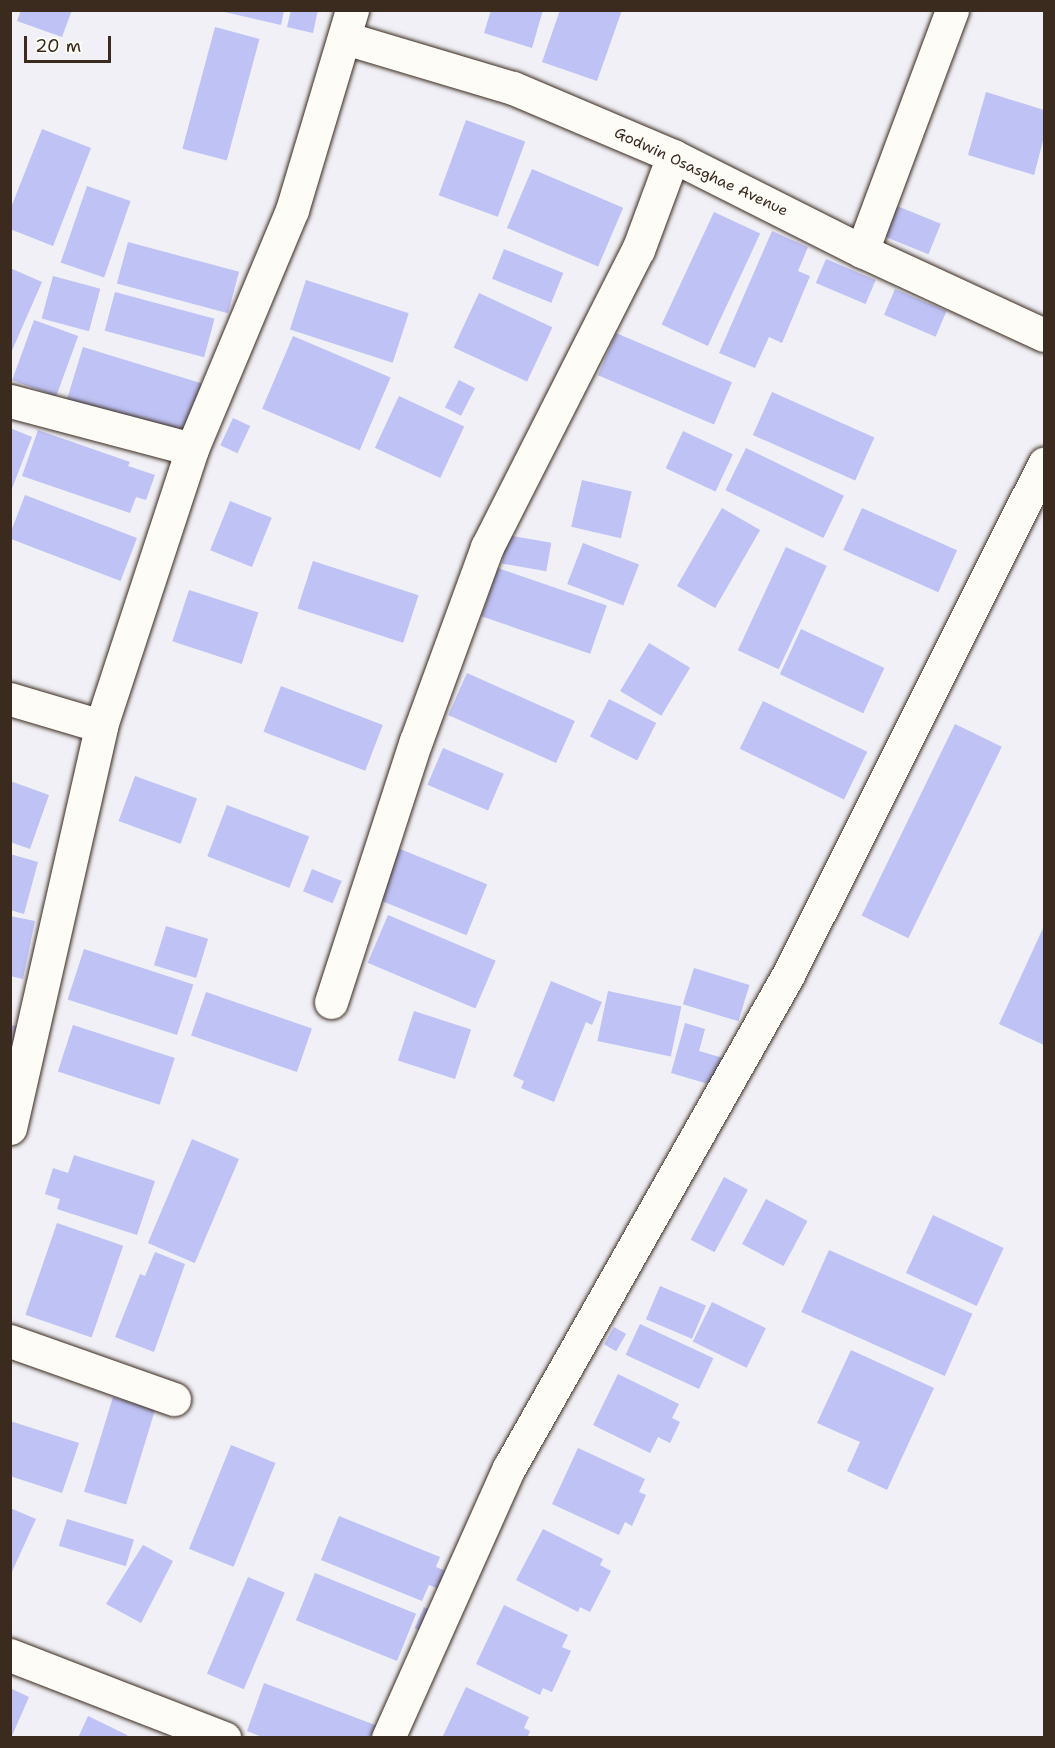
<!DOCTYPE html>
<style>
body{margin:0}
#map{position:relative;width:1055px;height:1748px;overflow:hidden;background:#f0f0f6;font-family:"Shantell Sans",sans-serif}
div>[style]{position:absolute}
.building>*{inset:0;background:#bec2f4;transform-origin:0 0}
.roads{filter:drop-shadow(0 0 2px #3b2a1e) drop-shadow(0 0 2px #3b2a1e)}
.street>*{height:33px;margin:-16.5px;padding:0 16.5px;transform-origin:16.5px;border-radius:16.5px;background:#fdfcf7}
span{translate:-50% -50%;white-space:nowrap;text-align:center;line-height:1.15;-webkit-text-stroke:5px #fdfcf7;paint-order:stroke}
.street-label{font-size:15px;color:#3b2a1e}
.frame{position:absolute;inset:0;border:12px solid #3b2a1e;pointer-events:none}
.scale{position:absolute;left:24px;top:36px;width:87px;height:27px;box-sizing:border-box;border:3px solid #3b2a1e;border-top:0;padding-left:8px;font-size:18px;line-height:21px;white-space:nowrap;color:#3b2a1e;-webkit-text-stroke:4px #fdfcf7;paint-order:stroke}
</style>
<div id="map">
<div class="building">
<i style="clip-path:polygon(21px 10px,72px 10px,62px 37px,17px 21px)"></i>
<i style="clip-path:polygon(216px 10px,284px 10px,281px 25px)"></i>
<i style="clip-path:polygon(291px 10px,318px 10px,313px 33px,287px 27px)"></i>
<i style="clip-path:polygon(491px 10px,543px 10px,532px 48px,484px 33px)"></i>
<i style="clip-path:polygon(560px 10px,622px 10px,597px 81px,542px 62px)"></i>
<i style="left:215px;top:27px;width:46px;height:126px;rotate:15deg"></i>
<i style="clip-path:polygon(986px 92px,1044px 110px,1044px 137px,1034px 175px,968px 155px)"></i>
<i style="left:466px;top:120px;width:63px;height:80px;rotate:20deg"></i>
<i style="clip-path:polygon(42px 129px,91px 148px,53px 246px,10px 229px,10px 210px)"></i>
<i style="left:532px;top:169px;width:99px;height:64px;rotate:23deg"></i>
<i style="left:87px;top:186px;width:46px;height:81px;rotate:19deg"></i>
<i style="left:887px;top:202px;width:58px;height:33px;rotate:22deg"></i>
<i style="left:714px;top:212px;width:51px;height:124px;rotate:25deg"></i>
<i style="clip-path:polygon(772px 231px,808px 247px,798px 271px,810px 276px,782px 343px,769px 337px,755px 368px,719px 353px)"></i>
<i style="left:128px;top:242px;width:115px;height:43px;rotate:15deg"></i>
<i style="left:504px;top:249px;width:64px;height:32px;rotate:22deg"></i>
<i style="left:826px;top:259px;width:54px;height:26px;rotate:23deg"></i>
<i style="clip-path:polygon(10px 268px,42px 282px,10px 355px)"></i>
<i style="left:53px;top:276px;width:49px;height:44px;rotate:15deg"></i>
<i style="left:306px;top:280px;width:108px;height:52px;rotate:18deg"></i>
<i style="left:895px;top:289px;width:56px;height:28px;rotate:23deg"></i>
<i style="left:115px;top:292px;width:103px;height:40px;rotate:15deg"></i>
<i style="left:479px;top:293px;width:81px;height:60px;rotate:25deg"></i>
<i style="left:34px;top:320px;width:47px;height:64px;rotate:20deg"></i>
<i style="left:616px;top:333px;width:126px;height:46px;rotate:23deg"></i>
<i style="left:293px;top:336px;width:106px;height:79px;rotate:23deg"></i>
<i style="left:83px;top:347px;width:128px;height:55px;rotate:17deg"></i>
<i style="left:459px;top:380px;width:18px;height:31px;rotate:27deg"></i>
<i style="left:772px;top:392px;width:112px;height:47px;rotate:24deg"></i>
<i style="left:399px;top:396px;width:72px;height:57px;rotate:25deg"></i>
<i style="left:233px;top:418px;width:19px;height:30px;rotate:25deg"></i>
<i style="clip-path:polygon(10px 428px,32px 437px,11px 491px,10px 491px)"></i>
<i style="clip-path:polygon(38px 430px,130px 462px,128px 466px,155px 475px,146px 500px,136px 497px,130px 513px,22px 476px)"></i>
<i style="left:683px;top:431px;width:55px;height:41px;rotate:25deg"></i>
<i style="left:746px;top:448px;width:109px;height:47px;rotate:26deg"></i>
<i style="left:582px;top:480px;width:51px;height:48px;rotate:13deg"></i>
<i style="left:25px;top:495px;width:120px;height:46px;rotate:21deg"></i>
<i style="left:230px;top:501px;width:45px;height:53px;rotate:22deg"></i>
<i style="left:722px;top:508px;width:44px;height:90px;rotate:30deg"></i>
<i style="left:862px;top:508px;width:104px;height:46px;rotate:24deg"></i>
<i style="left:507px;top:535px;width:45px;height:29px;rotate:10deg"></i>
<i style="left:583px;top:543px;width:60px;height:44px;rotate:21deg"></i>
<i style="left:786px;top:547px;width:45px;height:114px;rotate:25deg"></i>
<i style="left:313px;top:561px;width:111px;height:50px;rotate:18deg"></i>
<i style="left:498px;top:568px;width:115px;height:51px;rotate:19deg"></i>
<i style="left:189px;top:590px;width:73px;height:54px;rotate:18deg"></i>
<i style="left:801px;top:629px;width:92px;height:50px;rotate:25deg"></i>
<i style="left:649px;top:643px;width:48px;height:56px;rotate:31deg"></i>
<i style="left:467px;top:673px;width:118px;height:46px;rotate:24deg"></i>
<i style="left:281px;top:686px;width:109px;height:49px;rotate:21deg"></i>
<i style="left:609px;top:699px;width:53px;height:42px;rotate:27deg"></i>
<i style="left:763px;top:701px;width:116px;height:53px;rotate:26deg"></i>
<i style="left:955px;top:724px;width:52px;height:213px;rotate:26deg"></i>
<i style="left:443px;top:748px;width:66px;height:40px;rotate:23deg"></i>
<i style="left:135px;top:776px;width:66px;height:48px;rotate:20deg"></i>
<i style="clip-path:polygon(10px 781px,49px 795px,30px 849px,10px 842px)"></i>
<i style="left:227px;top:805px;width:88px;height:55px;rotate:21deg"></i>
<i style="left:400px;top:849px;width:94px;height:55px;rotate:22deg"></i>
<i style="clip-path:polygon(10px 854px,38px 862px,24px 914px,10px 910px)"></i>
<i style="left:312px;top:869px;width:32px;height:24px;rotate:22deg"></i>
<i style="left:388px;top:915px;width:117px;height:52px;rotate:23deg"></i>
<i style="clip-path:polygon(10px 916px,35px 921px,23px 979px,10px 976px)"></i>
<i style="left:166px;top:926px;width:44px;height:41px;rotate:17deg"></i>
<i style="clip-path:polygon(1044px 926px,1044px 1045px,999px 1024px)"></i>
<i style="left:84px;top:949px;width:115px;height:53px;rotate:18deg"></i>
<i style="left:694px;top:968px;width:58px;height:38px;rotate:17deg"></i>
<i style="clip-path:polygon(551px 981px,602px 1002px,592px 1025px,586px 1022px,554px 1102px,521px 1088px,524px 1081px,513px 1076px)"></i>
<i style="left:608px;top:991px;width:75px;height:51px;rotate:12deg"></i>
<i style="left:206px;top:992px;width:112px;height:46px;rotate:19deg"></i>
<i style="left:414px;top:1011px;width:60px;height:52px;rotate:18deg"></i>
<i style="clip-path:polygon(685px 1023px,705px 1029px,699px 1051px,723px 1058px,715px 1086px,671px 1073px)"></i>
<i style="clip-path:polygon(10px 1025px,17px 1026px,13px 1045px,10px 1045px)"></i>
<i style="left:73px;top:1025px;width:107px;height:49px;rotate:18deg"></i>
<i style="left:192px;top:1139px;width:51px;height:113px;rotate:23deg"></i>
<i style="clip-path:polygon(74px 1155px,155px 1181px,137px 1235px,57px 1209px,60px 1199px,45px 1194px,53px 1168px,68px 1173px)"></i>
<i style="left:724px;top:1177px;width:27px;height:71px;rotate:28deg"></i>
<i style="left:766px;top:1199px;width:47px;height:51px;rotate:28deg"></i>
<i style="left:933px;top:1215px;width:78px;height:64px;rotate:25deg"></i>
<i style="left:57px;top:1223px;width:70px;height:97px;rotate:19deg"></i>
<i style="left:829px;top:1250px;width:157px;height:68px;rotate:24deg"></i>
<i style="clip-path:polygon(155px 1252px,185px 1264px,154px 1352px,115px 1337px,140px 1274px,145px 1276px)"></i>
<i style="left:660px;top:1286px;width:50px;height:36px;rotate:23deg"></i>
<i style="left:712px;top:1302px;width:60px;height:44px;rotate:26deg"></i>
<i style="left:640px;top:1324px;width:81px;height:34px;rotate:25deg"></i>
<i style="left:614px;top:1327px;width:14px;height:20px;rotate:30deg"></i>
<i style="clip-path:polygon(851px 1350px,934px 1388px,887px 1490px,847px 1471px,860px 1442px,817px 1423px)"></i>
<i style="clip-path:polygon(618px 1374px,679px 1404px,672px 1418px,680px 1422px,670px 1443px,658px 1437px,650px 1453px,593px 1425px)"></i>
<i style="left:113px;top:1397px;width:44px;height:99px;rotate:17deg"></i>
<i style="clip-path:polygon(10px 1421px,79px 1443px,62px 1493px,10px 1476px)"></i>
<i style="left:231px;top:1445px;width:48px;height:112px;rotate:22deg"></i>
<i style="clip-path:polygon(578px 1448px,645px 1479px,639px 1492px,646px 1495px,632px 1526px,625px 1522px,619px 1535px,552px 1504px)"></i>
<i style="clip-path:polygon(10px 1508px,36px 1519px,10px 1576px)"></i>
<i style="clip-path:polygon(339px 1516px,440px 1557px,436px 1567px,451px 1573px,444px 1591px,429px 1585px,422px 1601px,321px 1560px)"></i>
<i style="left:67px;top:1519px;width:70px;height:28px;rotate:17deg"></i>
<i style="clip-path:polygon(543px 1529px,603px 1559px,600px 1565px,611px 1571px,590px 1612px,580px 1607px,578px 1612px,516px 1580px)"></i>
<i style="clip-path:polygon(143px 1545px,173px 1561px,141px 1623px,106px 1604px)"></i>
<i style="left:315px;top:1573px;width:109px;height:51px;rotate:22deg"></i>
<i style="left:248px;top:1577px;width:40px;height:105px;rotate:23deg"></i>
<i style="clip-path:polygon(504px 1605px,568px 1635px,562px 1647px,571px 1651px,552px 1692px,543px 1688px,540px 1695px,476px 1664px)"></i>
<i style="left:424px;top:1607px;width:17px;height:23px;rotate:24deg"></i>
<i style="clip-path:polygon(264px 1683px,383px 1728px,379px 1738px,265px 1738px,247px 1731px)"></i>
<i style="clip-path:polygon(466px 1687px,529px 1717px,524px 1728px,530px 1731px,527px 1738px,442px 1738px)"></i>
<i style="clip-path:polygon(10px 1688px,29px 1697px,11px 1738px,10px 1738px)"></i>
<i style="clip-path:polygon(88px 1716px,127px 1735px,126px 1738px,78px 1738px)"></i>
</div>
<div class="roads">
<div class="street">
<i style="left:345px;top:38px;width:175px;rotate:16.6deg"></i>
<i style="left:513px;top:88px;width:174px;rotate:23deg"></i>
<i style="left:673px;top:156px;width:212px;rotate:26.7deg"></i>
<i style="left:862px;top:251px;width:200px;rotate:24.8deg"></i>
<i style="left:862px;top:251px;width:257px;rotate:-69.5deg"></i>
<i style="left:10px;top:401px;width:188px;rotate:14.8deg"></i>
<i style="left:10px;top:699px;width:95px;rotate:16.5deg"></i>
<i style="left:331px;top:1002px;width:274px;rotate:-72deg"></i>
<i style="left:416px;top:741px;width:207px;rotate:-69.9deg"></i>
<i style="left:487px;top:547px;width:333px;rotate:-63.1deg"></i>
<i style="left:638px;top:250px;width:100px;rotate:-69.6deg"></i>
<i style="left:10px;top:1128px;width:412px;rotate:-77.2deg"></i>
<i style="left:101px;top:726px;width:292px;rotate:-71.8deg"></i>
<i style="left:192px;top:449px;width:259px;rotate:-67.3deg"></i>
<i style="left:292px;top:210px;width:209px;rotate:-73.3deg"></i>
<i style="left:10px;top:1341px;width:174px;rotate:19.5deg"></i>
<i style="left:10px;top:1655px;width:230px;rotate:21.2deg"></i>
<i style="left:388px;top:1738px;width:296px;rotate:-65.9deg"></i>
<i style="left:509px;top:1468px;width:566px;rotate:-60.49deg"></i>
<i style="left:788px;top:975px;width:572px;rotate:-63.39deg"></i>
</div>
</div>
<div class="street-label">
<span style="left:701px;top:172px;rotate:25deg">Godwin Osasghae Avenue</span>
</div>
<div class="frame"></div>
<div class="scale">20 m</div>
</div>
